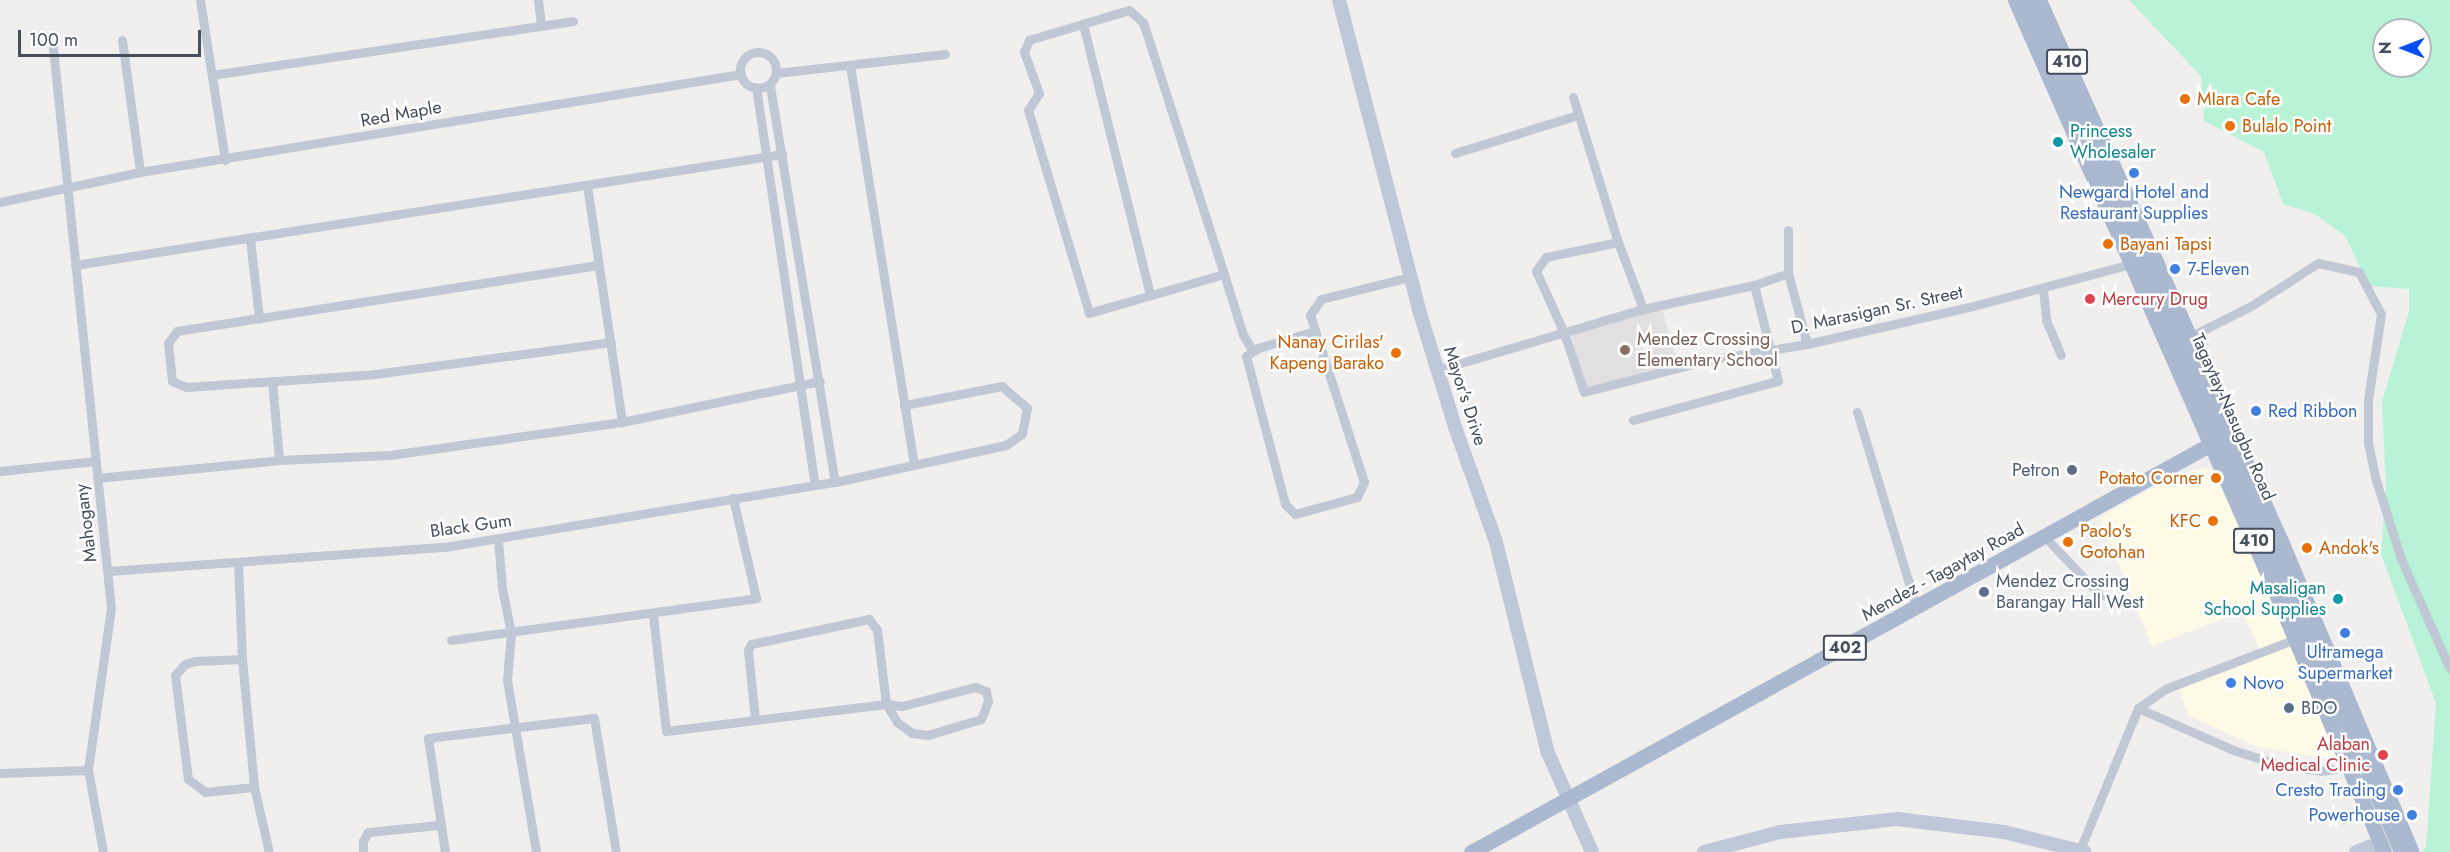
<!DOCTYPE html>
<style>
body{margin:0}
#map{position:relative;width:2450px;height:852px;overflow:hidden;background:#f1eeee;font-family:Jost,sans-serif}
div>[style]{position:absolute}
.commercial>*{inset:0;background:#fefae5}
.education>*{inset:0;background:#e2dfe0;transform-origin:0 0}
.green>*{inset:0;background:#b8f3d7}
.street>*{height:9px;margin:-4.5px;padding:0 4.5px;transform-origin:4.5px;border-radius:4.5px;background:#c0c8d5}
.street>.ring{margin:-4.5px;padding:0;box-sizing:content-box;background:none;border:9px solid #c0c8d5;border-radius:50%}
.secondary>*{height:14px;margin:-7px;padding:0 7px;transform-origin:7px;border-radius:7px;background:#bfc8d9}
.primary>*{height:15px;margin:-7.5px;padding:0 7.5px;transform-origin:7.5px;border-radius:7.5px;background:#abb9d0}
.primary-bridge>*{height:15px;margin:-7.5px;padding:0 7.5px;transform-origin:7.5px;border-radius:7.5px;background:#abb9d0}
.dots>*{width:16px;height:16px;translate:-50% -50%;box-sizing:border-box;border:3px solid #fff;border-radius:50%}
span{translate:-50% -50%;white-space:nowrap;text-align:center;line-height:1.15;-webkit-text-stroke:5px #fff;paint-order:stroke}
.shield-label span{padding:2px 4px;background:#fff;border:2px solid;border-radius:4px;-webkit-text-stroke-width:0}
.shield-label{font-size:16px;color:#444e5d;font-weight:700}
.food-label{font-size:18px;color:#c56008}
.left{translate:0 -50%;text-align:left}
.right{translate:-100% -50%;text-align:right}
.street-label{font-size:18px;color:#444e5d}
.culture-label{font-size:18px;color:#0d838f}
.shop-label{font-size:18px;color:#366cbe}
.health-label{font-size:18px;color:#be3a42}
.education-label{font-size:18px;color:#785e54}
.service-label{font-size:18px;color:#4e5e75}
.north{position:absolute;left:2372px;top:18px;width:60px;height:60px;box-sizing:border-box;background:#fff;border:2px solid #b4b8be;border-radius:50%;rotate:270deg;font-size:16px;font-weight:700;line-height:24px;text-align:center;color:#444e5d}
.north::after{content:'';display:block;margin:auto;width:21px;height:27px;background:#084ff1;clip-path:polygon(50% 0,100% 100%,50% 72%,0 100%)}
.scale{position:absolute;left:18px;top:30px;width:183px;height:27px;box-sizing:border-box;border:3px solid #444e5d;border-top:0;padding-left:8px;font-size:18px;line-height:21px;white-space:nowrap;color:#444e5d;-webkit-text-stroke:4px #fff;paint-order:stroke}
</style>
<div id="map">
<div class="commercial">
<i style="clip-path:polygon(2207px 468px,2220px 473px,2342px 761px,2258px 747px,2189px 716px,2177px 685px,2260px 651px,2243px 611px,2152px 646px,2100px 517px,2153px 488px,2191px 471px)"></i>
</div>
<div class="education">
<i style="left:1662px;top:308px;width:60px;height:95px;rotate:75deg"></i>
</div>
<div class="green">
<i style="clip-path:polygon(evenodd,2129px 0,2450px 0,2450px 852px,2422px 852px,2426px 847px,2436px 703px,2381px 554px,2386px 487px,2382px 402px,2409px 311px,2409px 289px,2369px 286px,2345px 236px,2315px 214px,2283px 204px,2264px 152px,2204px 121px,2201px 76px,2129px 0,2384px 30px,2420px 30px,2420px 66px,2384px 66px,2384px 30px)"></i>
</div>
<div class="street">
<i style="left:200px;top:0;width:162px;rotate:81.1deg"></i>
<i style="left:538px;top:0;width:24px;rotate:83deg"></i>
<i style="left:1083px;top:24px;width:279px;rotate:76.1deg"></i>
<i style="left:122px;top:40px;width:133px;rotate:82.2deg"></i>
<i style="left:53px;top:48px;width:563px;rotate:84.09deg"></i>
<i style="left:111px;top:608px;width:164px;rotate:98.1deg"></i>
<i style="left:88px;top:770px;width:83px;rotate:79.6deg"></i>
<i class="ring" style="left:740px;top:52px;width:27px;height:27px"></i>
<i style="left:850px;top:65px;width:405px;rotate:80.9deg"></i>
<i style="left:776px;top:73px;width:170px;rotate:-6.4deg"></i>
<i style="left:212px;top:75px;width:365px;rotate:-8.5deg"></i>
<i style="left:770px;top:86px;width:401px;rotate:80.7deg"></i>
<i style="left:756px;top:87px;width:402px;rotate:81.6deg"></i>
<i style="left:1573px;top:97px;width:152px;rotate:72.8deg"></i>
<i style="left:1618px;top:242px;width:72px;rotate:69.5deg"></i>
<i style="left:1455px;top:153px;width:129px;rotate:-17.2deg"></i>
<i style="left:587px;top:185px;width:240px;rotate:81.6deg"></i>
<i style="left:0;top:202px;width:143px;rotate:-12.1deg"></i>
<i style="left:140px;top:172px;width:609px;rotate:-9.26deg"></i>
<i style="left:250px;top:239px;width:80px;rotate:83.5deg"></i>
<i style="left:1618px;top:242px;width:74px;rotate:168.2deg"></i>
<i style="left:1546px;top:257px;width:17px;rotate:126deg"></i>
<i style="left:1536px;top:271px;width:68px;rotate:65.7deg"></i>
<i style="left:1564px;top:333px;width:62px;rotate:71.3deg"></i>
<i style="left:1584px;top:392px;width:129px;rotate:-14.4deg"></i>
<i style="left:1709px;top:360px;width:99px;rotate:-9.3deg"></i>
<i style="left:1807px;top:344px;width:170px;rotate:-12.9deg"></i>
<i style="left:1973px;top:306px;width:163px;rotate:-14.9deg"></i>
<i style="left:75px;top:265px;width:716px;rotate:-8.92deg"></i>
<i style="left:598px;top:265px;width:426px;rotate:171.1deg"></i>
<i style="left:177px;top:331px;width:15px;rotate:127deg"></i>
<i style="left:168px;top:343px;width:38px;rotate:84deg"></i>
<i style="left:172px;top:381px;width:15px;rotate:23deg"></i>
<i style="left:186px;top:387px;width:189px;rotate:-3.9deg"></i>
<i style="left:375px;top:374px;width:238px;rotate:-7.7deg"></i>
<i style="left:1788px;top:273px;width:73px;rotate:75deg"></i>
<i style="left:1224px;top:274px;width:141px;rotate:163.9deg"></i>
<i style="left:1089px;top:313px;width:212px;rotate:-106.7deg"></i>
<i style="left:1028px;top:110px;width:20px;rotate:-57deg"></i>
<i style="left:1039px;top:93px;width:44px;rotate:-110.1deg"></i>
<i style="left:1024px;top:52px;width:13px;rotate:-67deg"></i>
<i style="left:1029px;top:40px;width:104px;rotate:-16.7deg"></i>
<i style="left:1129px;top:10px;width:18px;rotate:41deg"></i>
<i style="left:1143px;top:22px;width:265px;rotate:72.2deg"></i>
<i style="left:1224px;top:274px;width:64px;rotate:72.7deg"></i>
<i style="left:1243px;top:335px;width:19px;rotate:58deg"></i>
<i style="left:2043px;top:289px;width:31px;rotate:84deg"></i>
<i style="left:2046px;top:320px;width:38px;rotate:67deg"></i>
<i style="left:1315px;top:331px;width:59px;rotate:163.4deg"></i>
<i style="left:1258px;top:348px;width:14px;rotate:146deg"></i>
<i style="left:1246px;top:356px;width:153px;rotate:75.2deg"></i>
<i style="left:1285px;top:504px;width:14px;rotate:45deg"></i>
<i style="left:1295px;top:514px;width:64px;rotate:-15.3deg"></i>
<i style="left:1357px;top:497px;width:17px;rotate:-65deg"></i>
<i style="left:1364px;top:482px;width:176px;rotate:-107.9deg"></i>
<i style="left:1310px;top:315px;width:19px;rotate:-55deg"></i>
<i style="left:1321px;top:299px;width:92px;rotate:-13.9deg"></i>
<i style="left:2187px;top:338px;width:72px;rotate:-26.6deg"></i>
<i style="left:2251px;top:306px;width:80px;rotate:-32.7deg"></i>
<i style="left:2318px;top:263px;width:42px;rotate:12.4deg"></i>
<i style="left:2359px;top:272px;width:47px;rotate:62.4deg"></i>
<i style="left:2381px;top:314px;width:87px;rotate:98.6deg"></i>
<i style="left:2368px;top:400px;width:43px;rotate:90deg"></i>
<i style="left:2368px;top:443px;width:35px;rotate:78deg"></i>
<i style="left:2375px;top:477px;width:86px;rotate:72.4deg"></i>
<i style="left:2401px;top:559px;width:120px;rotate:66deg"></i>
<i style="left:1437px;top:370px;width:215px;rotate:-16.5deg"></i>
<i style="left:1643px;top:309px;width:114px;rotate:-12.2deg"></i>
<i style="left:1754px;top:285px;width:36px;rotate:-19deg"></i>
<i style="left:1788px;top:273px;width:43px;rotate:-90deg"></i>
<i style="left:272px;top:381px;width:79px;rotate:84.9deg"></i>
<i style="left:1857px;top:412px;width:206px;rotate:73.1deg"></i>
<i style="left:1633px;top:420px;width:150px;rotate:-15.1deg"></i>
<i style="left:1778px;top:381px;width:99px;rotate:-104deg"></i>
<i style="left:0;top:471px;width:96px;rotate:-6deg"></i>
<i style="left:97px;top:478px;width:183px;rotate:-5.6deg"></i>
<i style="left:279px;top:460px;width:111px;rotate:-2.6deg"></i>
<i style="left:390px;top:455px;width:234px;rotate:-8.1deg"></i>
<i style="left:622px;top:422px;width:202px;rotate:-11.7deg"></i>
<i style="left:2045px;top:537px;width:81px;rotate:46.5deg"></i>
<i style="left:498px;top:540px;width:48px;rotate:85.2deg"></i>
<i style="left:502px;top:588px;width:46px;rotate:78.7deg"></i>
<i style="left:511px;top:633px;width:47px;rotate:94.9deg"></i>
<i style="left:507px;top:680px;width:174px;rotate:80.4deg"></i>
<i style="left:238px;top:563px;width:96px;rotate:87.6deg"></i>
<i style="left:242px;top:659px;width:129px;rotate:84.6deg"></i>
<i style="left:254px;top:787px;width:67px;rotate:77deg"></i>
<i style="left:108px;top:571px;width:338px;rotate:-4.1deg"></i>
<i style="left:445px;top:547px;width:395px;rotate:-9.5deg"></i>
<i style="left:835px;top:482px;width:175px;rotate:-12.2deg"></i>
<i style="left:1006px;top:445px;width:19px;rotate:-35deg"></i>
<i style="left:1022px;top:434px;width:26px;rotate:-79deg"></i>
<i style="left:1027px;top:408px;width:33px;rotate:-139deg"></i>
<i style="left:1002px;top:386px;width:100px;rotate:169deg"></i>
<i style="left:653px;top:615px;width:117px;rotate:83.6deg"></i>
<i style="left:666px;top:731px;width:90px;rotate:-7deg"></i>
<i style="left:755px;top:720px;width:132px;rotate:-7deg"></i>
<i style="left:886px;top:704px;width:16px;rotate:7deg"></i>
<i style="left:902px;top:706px;width:75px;rotate:-14.6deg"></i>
<i style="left:975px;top:687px;width:12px;rotate:20deg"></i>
<i style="left:986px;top:691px;width:10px;rotate:79deg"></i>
<i style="left:988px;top:701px;width:19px;rotate:111deg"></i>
<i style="left:981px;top:719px;width:55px;rotate:163.2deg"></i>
<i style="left:928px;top:735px;width:16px;rotate:-173deg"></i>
<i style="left:912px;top:733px;width:19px;rotate:-144deg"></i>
<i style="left:897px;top:722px;width:21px;rotate:-121deg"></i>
<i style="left:886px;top:704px;width:75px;rotate:-96.9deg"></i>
<i style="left:877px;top:630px;width:14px;rotate:-126deg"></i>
<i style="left:869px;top:619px;width:121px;rotate:168deg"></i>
<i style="left:751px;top:644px;width:7px;rotate:117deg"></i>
<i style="left:748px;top:650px;width:70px;rotate:84.3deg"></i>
<i style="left:451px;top:640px;width:308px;rotate:-7.8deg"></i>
<i style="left:756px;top:598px;width:103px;rotate:-103deg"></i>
<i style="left:242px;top:659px;width:47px;rotate:177.6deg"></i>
<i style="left:195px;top:661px;width:10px;rotate:163deg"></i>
<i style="left:185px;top:664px;width:15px;rotate:132deg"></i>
<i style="left:175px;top:675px;width:105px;rotate:82.9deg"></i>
<i style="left:188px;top:779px;width:21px;rotate:37deg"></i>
<i style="left:205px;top:792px;width:49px;rotate:-5.8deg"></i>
<i style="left:2138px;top:708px;width:107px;rotate:23.7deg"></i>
<i style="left:2236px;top:751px;width:49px;rotate:17.7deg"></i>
<i style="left:2283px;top:766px;width:38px;rotate:7deg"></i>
<i style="left:2321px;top:771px;width:29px;rotate:-8deg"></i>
<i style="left:0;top:773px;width:88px;rotate:-2deg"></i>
<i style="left:363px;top:852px;width:11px;rotate:-90deg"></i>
<i style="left:363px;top:841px;width:10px;rotate:-61deg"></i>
<i style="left:368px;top:832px;width:71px;rotate:-5.6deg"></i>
<i style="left:445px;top:852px;width:115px;rotate:-98.5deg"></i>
<i style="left:428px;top:738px;width:167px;rotate:-6.9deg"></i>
<i style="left:594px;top:718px;width:136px;rotate:80.7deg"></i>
<i style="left:2079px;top:852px;width:156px;rotate:-67.7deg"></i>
<i style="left:2138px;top:708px;width:33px;rotate:-35deg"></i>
<i style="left:2165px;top:689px;width:139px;rotate:-21deg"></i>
</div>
<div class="secondary">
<i style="left:1339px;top:0;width:323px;rotate:75.5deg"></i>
<i style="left:1420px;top:313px;width:119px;rotate:72.9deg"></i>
<i style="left:1455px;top:427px;width:122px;rotate:70.4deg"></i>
<i style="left:1496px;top:542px;width:217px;rotate:76.2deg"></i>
<i style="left:1548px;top:753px;width:108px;rotate:66deg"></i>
<i style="left:1704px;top:852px;width:79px;rotate:-14.7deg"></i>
<i style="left:1780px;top:832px;width:118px;rotate:-6.3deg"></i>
<i style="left:1897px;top:819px;width:108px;rotate:6.9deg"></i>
<i style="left:2004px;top:832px;width:83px;rotate:13.9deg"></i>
<i style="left:2356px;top:852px;width:26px;rotate:-21deg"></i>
</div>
<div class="primary">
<i style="left:2015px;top:0;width:638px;rotate:66.25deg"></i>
<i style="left:2272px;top:584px;width:290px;rotate:67.3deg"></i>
<i style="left:2026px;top:0;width:116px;rotate:65.6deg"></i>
<i style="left:2039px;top:0;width:593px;rotate:65.9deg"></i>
<i style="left:2281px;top:541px;width:337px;rotate:67.2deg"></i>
<i style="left:1471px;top:852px;width:855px;rotate:-28.87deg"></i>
</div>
<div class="primary-bridge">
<i style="left:2074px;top:106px;width:536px;rotate:66.02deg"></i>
<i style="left:2292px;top:596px;width:278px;rotate:66.9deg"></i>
</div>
<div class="dots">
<i style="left:2185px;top:99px;background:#e8710a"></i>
<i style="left:2230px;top:126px;background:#e8710a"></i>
<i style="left:2058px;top:142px;background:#0f9aa8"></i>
<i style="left:2134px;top:173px;background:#3f7fe0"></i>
<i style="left:2108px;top:244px;background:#e8710a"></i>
<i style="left:2175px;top:269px;background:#3f7fe0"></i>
<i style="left:2090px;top:299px;background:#e0444e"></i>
<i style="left:1625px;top:350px;background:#8d6e63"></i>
<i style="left:1396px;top:353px;background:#e8710a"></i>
<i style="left:2256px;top:411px;background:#3f7fe0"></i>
<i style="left:2072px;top:470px;background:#5c6f8a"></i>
<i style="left:2216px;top:478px;background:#e8710a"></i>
<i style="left:2213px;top:521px;background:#e8710a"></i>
<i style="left:2068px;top:542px;background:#e8710a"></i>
<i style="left:2307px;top:548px;background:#e8710a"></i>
<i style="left:1984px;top:592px;background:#5c6f8a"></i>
<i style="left:2338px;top:599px;background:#0f9aa8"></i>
<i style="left:2345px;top:633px;background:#3f7fe0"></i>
<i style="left:2231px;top:683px;background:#3f7fe0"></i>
<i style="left:2289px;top:708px;background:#5c6f8a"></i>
<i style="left:2383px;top:755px;background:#e0444e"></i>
<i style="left:2398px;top:790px;background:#3f7fe0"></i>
<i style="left:2412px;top:815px;background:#3f7fe0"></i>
</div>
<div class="shield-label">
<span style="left:2067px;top:62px">410</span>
<span style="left:2254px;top:541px">410</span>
<span style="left:1845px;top:648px">402</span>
</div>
<div class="food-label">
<span class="left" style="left:2197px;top:99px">MIara Cafe</span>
<span class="left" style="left:2242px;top:126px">Bulalo Point</span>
<span class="left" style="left:2120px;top:244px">Bayani Tapsi</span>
<span class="right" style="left:1384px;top:353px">Nanay Cirilas'<br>Kapeng Barako</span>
<span class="right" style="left:2204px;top:478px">Potato Corner</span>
<span class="right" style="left:2201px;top:521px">KFC</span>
<span class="left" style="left:2080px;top:542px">Paolo's<br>Gotohan</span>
<span class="left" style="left:2319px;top:548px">Andok's</span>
</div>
<div class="street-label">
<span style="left:401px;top:114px;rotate:-10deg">Red Maple</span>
<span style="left:1877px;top:310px;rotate:-12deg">D. Marasigan Sr. Street</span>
<span style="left:1465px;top:396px;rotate:72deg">Mayor's Drive</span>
<span style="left:2233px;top:417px;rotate:66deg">Tagaytay-Nasugbu Road</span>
<span style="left:86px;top:523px;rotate:-97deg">Mahogany</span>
<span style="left:471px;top:526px;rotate:-8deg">Black Gum</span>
<span style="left:1943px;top:572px;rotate:-29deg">Mendez - Tagaytay Road</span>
</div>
<div class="culture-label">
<span class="left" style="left:2070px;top:142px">Princess<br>Wholesaler</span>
<span class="right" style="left:2326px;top:599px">Masaligan<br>School Supplies</span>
</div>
<div class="shop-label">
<span style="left:2134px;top:203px">Newgard Hotel and<br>Restaurant Supplies</span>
<span class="left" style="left:2187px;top:269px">7-Eleven</span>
<span class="left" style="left:2268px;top:411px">Red Ribbon</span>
<span style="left:2345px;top:663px">Ultramega<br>Supermarket</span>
<span class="left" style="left:2243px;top:683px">Novo</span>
<span class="right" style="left:2386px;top:790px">Cresto Trading</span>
<span class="right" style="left:2400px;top:815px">Powerhouse</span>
</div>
<div class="health-label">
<span class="left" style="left:2102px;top:299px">Mercury Drug</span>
<span class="right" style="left:2370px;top:755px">Alaban<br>Medical Clinic</span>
</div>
<div class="education-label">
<span class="left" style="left:1637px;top:350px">Mendez Crossing<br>Elementary School</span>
</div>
<div class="service-label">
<span class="right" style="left:2060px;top:470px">Petron</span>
<span class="left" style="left:1996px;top:592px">Mendez Crossing<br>Barangay Hall West</span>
<span class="left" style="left:2301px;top:708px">BDO</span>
</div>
<div class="north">N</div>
<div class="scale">100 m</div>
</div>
